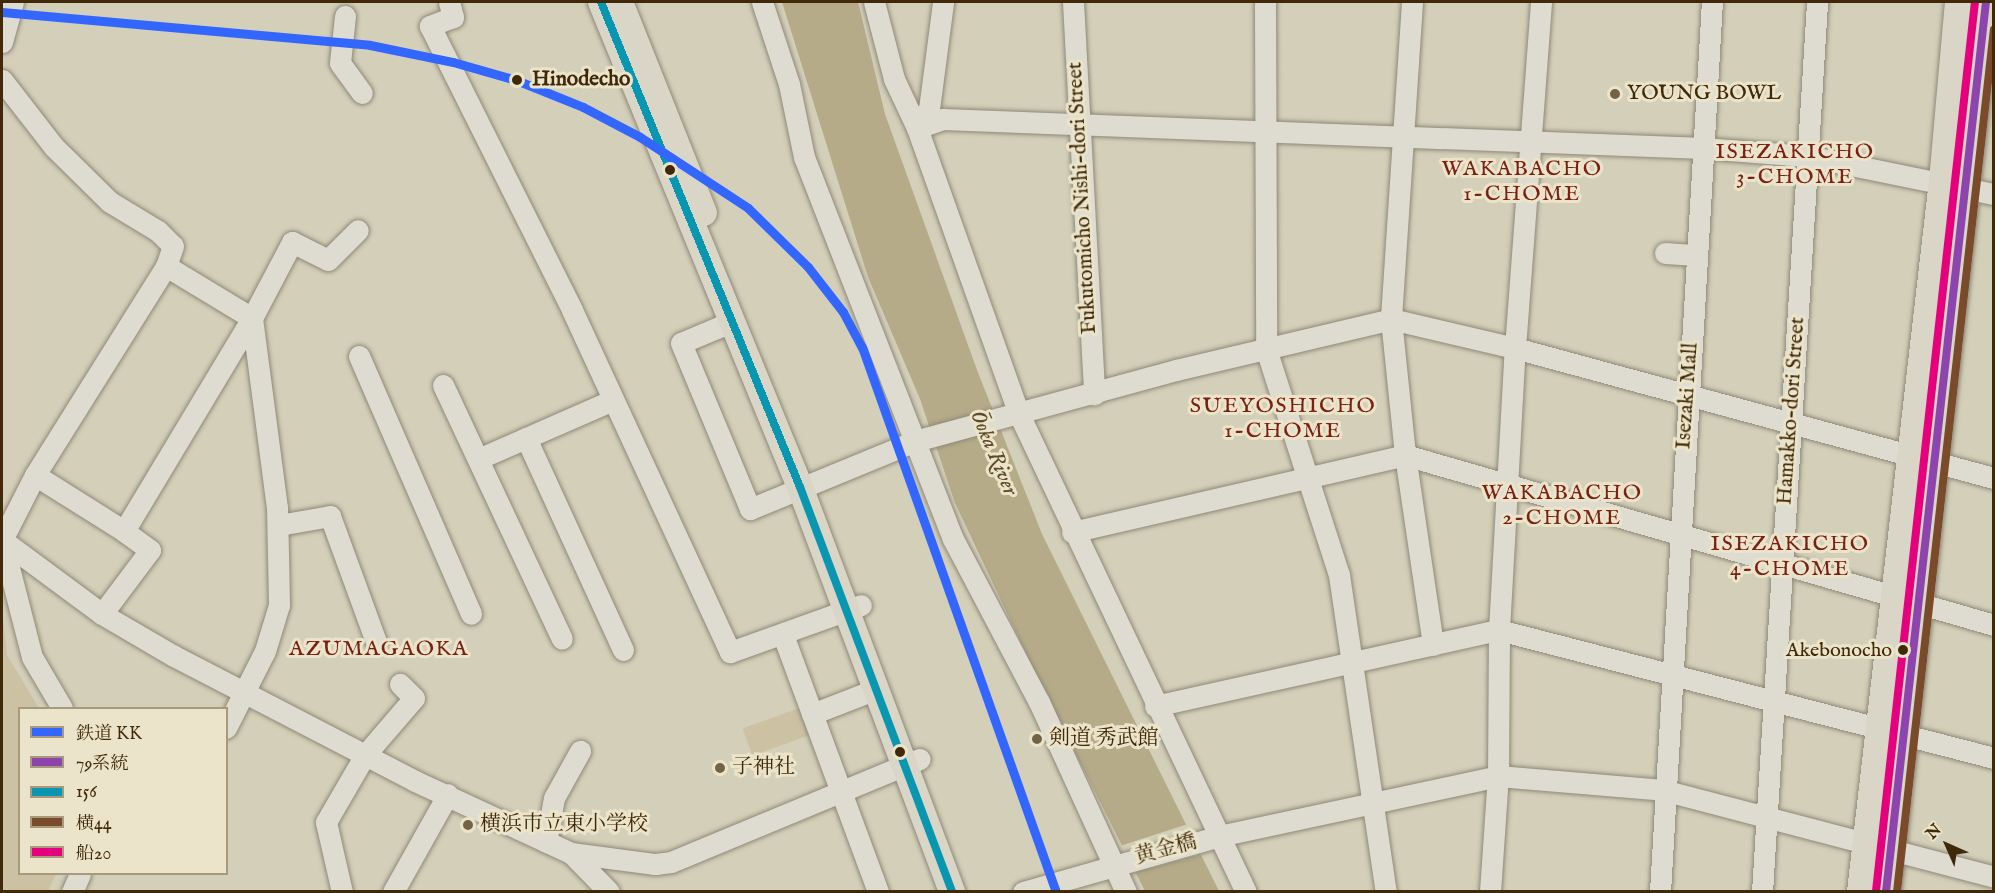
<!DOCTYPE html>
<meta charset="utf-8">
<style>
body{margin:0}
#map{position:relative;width:1995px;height:893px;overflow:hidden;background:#d4cfb9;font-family:"IM FELL English","Noto Serif JP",serif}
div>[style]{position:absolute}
.green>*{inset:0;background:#ccc2a3;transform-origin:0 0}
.water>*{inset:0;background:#b6ab89}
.pier>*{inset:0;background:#d4cfb9}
.roads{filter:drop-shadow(0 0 2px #8e8978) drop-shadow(0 0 2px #8e8978)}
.minor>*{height:21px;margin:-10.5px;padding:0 10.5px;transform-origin:10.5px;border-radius:10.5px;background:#dedcd1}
.major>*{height:26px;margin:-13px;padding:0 13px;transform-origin:13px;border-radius:13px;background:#d9d6c8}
.highway>*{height:30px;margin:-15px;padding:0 15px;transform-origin:15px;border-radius:15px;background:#d9d6c8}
.bus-1>*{height:8px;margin:-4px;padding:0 4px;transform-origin:4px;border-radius:4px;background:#8e44ad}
.bus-2>*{height:8px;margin:-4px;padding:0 4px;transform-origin:4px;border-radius:4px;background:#0996b0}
.bus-3>*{height:8px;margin:-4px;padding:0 4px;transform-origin:4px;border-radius:4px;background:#7a4b2a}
.bus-4>*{height:8px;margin:-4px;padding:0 4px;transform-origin:4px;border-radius:4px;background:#e5007d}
.rail-1>*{height:9px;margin:-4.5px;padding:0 4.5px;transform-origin:4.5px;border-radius:4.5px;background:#36f}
.dots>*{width:16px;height:16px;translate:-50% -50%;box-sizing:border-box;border:3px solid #ebe4ca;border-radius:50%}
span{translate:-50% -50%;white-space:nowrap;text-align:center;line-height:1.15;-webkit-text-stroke:6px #ebe4ca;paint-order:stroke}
.bus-label{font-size:20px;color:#3f2908}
.right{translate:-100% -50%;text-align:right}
.stop-label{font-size:21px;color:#3f2908;font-weight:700}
.left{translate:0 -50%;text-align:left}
.poi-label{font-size:21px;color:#3f2908}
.street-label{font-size:21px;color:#3f2908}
.neighbourhood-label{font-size:22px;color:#7a1f14;letter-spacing:1.5px}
.water-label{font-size:22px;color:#5f4b29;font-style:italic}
.frame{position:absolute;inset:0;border:3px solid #3f2908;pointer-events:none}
.legend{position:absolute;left:18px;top:707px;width:210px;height:168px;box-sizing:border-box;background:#ebe4ca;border:2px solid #a6997c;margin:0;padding:8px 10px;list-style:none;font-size:18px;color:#3f2908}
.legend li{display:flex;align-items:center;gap:12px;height:30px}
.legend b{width:30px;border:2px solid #a6997c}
.north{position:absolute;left:1917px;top:815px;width:60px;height:60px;-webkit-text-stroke:4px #ebe4ca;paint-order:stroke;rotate:315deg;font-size:16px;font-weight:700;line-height:24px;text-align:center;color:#3f2908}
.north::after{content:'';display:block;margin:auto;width:21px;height:27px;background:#3f2908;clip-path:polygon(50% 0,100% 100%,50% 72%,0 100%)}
</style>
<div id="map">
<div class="green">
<i style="clip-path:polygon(2px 609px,7px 655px,39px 708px,20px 708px,20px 874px,56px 874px,48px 891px,2px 891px)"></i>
<i style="left:799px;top:708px;width:29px;height:60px;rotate:70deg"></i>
</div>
<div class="water">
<i style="clip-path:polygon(782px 2px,858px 2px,885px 114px,977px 370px,1042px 534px,1219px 891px,1145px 891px,1041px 685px,955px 503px,920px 399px,868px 277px)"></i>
</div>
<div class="pier">
<i style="clip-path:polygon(1188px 824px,1202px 854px,1132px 873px,1120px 846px)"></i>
</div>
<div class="roads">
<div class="minor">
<i style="left:449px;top:2px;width:16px;rotate:75deg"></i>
<i style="left:453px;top:17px;width:25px;rotate:159deg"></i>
<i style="left:430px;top:26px;width:318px;rotate:63.4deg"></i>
<i style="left:572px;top:310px;width:377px;rotate:65.2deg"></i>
<i style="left:730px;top:652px;width:139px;rotate:-19.7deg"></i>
<i style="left:762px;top:2px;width:86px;rotate:71.8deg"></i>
<i style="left:789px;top:84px;width:75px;rotate:78.4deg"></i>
<i style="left:804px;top:157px;width:410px;rotate:68.7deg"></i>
<i style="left:953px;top:539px;width:184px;rotate:62.2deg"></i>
<i style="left:1039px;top:702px;width:209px;rotate:65.4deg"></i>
<i style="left:874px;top:2px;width:80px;rotate:75.4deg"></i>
<i style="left:894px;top:79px;width:54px;rotate:64.9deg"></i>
<i style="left:917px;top:128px;width:301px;rotate:70.4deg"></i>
<i style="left:1018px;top:412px;width:531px;rotate:64.59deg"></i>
<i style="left:1073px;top:2px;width:393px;rotate:86.9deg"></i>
<i style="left:1265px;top:2px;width:347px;rotate:89.8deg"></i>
<i style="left:1266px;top:349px;width:237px;rotate:72.1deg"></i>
<i style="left:1339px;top:575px;width:320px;rotate:81.6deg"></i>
<i style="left:1412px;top:2px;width:318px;rotate:93.8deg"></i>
<i style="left:1391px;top:319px;width:137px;rotate:84.1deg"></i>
<i style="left:1405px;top:455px;width:192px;rotate:81.6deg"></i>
<i style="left:345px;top:16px;width:47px;rotate:96.1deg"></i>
<i style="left:340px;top:63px;width:37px;rotate:54deg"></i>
<i style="left:2px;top:42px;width:41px;rotate:-74.6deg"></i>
<i style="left:2px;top:80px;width:85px;rotate:52.2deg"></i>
<i style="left:54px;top:147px;width:78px;rotate:44.5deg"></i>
<i style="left:110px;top:202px;width:56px;rotate:31.1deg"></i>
<i style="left:158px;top:231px;width:21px;rotate:45deg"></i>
<i style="left:173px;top:246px;width:21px;rotate:109deg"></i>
<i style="left:166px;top:266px;width:100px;rotate:31.2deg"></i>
<i style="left:252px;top:318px;width:191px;rotate:82.5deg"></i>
<i style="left:277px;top:507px;width:98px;rotate:88.8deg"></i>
<i style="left:279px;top:605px;width:48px;rotate:106.9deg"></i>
<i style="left:265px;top:651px;width:86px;rotate:116.9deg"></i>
<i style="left:917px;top:128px;width:28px;rotate:-19deg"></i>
<i style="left:943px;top:119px;width:761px;rotate:2.19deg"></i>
<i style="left:1703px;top:148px;width:104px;rotate:4.4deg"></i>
<i style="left:1807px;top:156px;width:191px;rotate:11.5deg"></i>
<i style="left:917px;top:128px;width:22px;rotate:-58deg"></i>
<i style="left:929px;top:109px;width:108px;rotate:-82.5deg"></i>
<i style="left:1665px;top:253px;width:31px;rotate:4deg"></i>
<i style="left:731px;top:322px;width:54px;rotate:157.2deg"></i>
<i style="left:681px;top:343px;width:180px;rotate:67.4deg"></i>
<i style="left:750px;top:509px;width:178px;rotate:-22.4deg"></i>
<i style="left:915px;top:441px;width:270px;rotate:-15.2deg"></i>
<i style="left:1176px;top:370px;width:221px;rotate:-13.3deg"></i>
<i style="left:1391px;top:319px;width:127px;rotate:13.2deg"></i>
<i style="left:1515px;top:348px;width:496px;rotate:15.2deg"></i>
<i style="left:359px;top:356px;width:281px;rotate:66.5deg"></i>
<i style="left:443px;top:385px;width:280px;rotate:64.9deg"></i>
<i style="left:526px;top:438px;width:233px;rotate:65.4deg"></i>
<i style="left:478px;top:459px;width:145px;rotate:-23.6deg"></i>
<i style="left:35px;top:475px;width:105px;rotate:32.2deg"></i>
<i style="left:279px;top:525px;width:52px;rotate:-10deg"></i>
<i style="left:330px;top:516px;width:134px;rotate:69.9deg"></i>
<i style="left:1072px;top:532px;width:342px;rotate:-13deg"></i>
<i style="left:1405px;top:455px;width:613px;rotate:16.1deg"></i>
<i style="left:2px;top:540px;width:124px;rotate:36.5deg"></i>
<i style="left:102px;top:614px;width:83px;rotate:30.3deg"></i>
<i style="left:174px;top:656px;width:271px;rotate:27.4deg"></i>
<i style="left:415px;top:781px;width:172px;rotate:24.8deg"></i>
<i style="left:571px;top:853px;width:85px;rotate:7.5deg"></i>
<i style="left:655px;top:864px;width:16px;rotate:-7deg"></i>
<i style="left:671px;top:862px;width:269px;rotate:-22.5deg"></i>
<i style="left:102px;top:614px;width:80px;rotate:-53.1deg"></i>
<i style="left:150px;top:550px;width:32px;rotate:-144deg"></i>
<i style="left:124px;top:531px;width:249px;rotate:-59deg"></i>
<i style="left:252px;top:318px;width:86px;rotate:-62.2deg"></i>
<i style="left:292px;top:242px;width:40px;rotate:26.6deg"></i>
<i style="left:328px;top:260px;width:42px;rotate:-45deg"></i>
<i style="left:783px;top:635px;width:274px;rotate:69.7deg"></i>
<i style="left:1155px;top:706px;width:352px;rotate:-12.5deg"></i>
<i style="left:1499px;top:630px;width:511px;rotate:14.5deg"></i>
<i style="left:62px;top:708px;width:59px;rotate:-120.5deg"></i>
<i style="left:32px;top:657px;width:121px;rotate:-104.4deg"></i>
<i style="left:2px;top:540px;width:73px;rotate:-63.1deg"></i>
<i style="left:35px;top:475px;width:247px;rotate:-57.9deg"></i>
<i style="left:812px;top:714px;width:69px;rotate:-21.3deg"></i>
<i style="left:546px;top:842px;width:45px;rotate:-79.7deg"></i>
<i style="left:554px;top:798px;width:54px;rotate:-61deg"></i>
<i style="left:571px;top:853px;width:54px;rotate:45.7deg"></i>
<i style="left:72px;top:892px;width:20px;rotate:-66deg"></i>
<i style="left:342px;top:892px;width:72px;rotate:-102.9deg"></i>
<i style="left:326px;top:822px;width:78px;rotate:-59.8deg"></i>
<i style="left:365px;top:755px;width:75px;rotate:-49.3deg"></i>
<i style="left:414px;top:698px;width:20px;rotate:-135deg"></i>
<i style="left:393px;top:892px;width:112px;rotate:-60.7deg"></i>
<i style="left:1023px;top:892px;width:204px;rotate:-15.9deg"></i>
<i style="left:1219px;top:836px;width:285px;rotate:-12.1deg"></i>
<i style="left:1498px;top:776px;width:166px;rotate:4.8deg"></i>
<i style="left:1663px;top:790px;width:342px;rotate:14.7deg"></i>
<i style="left:1490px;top:892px;width:116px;rotate:-86.1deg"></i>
<i style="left:1498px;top:776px;width:146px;rotate:-89.6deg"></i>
<i style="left:1499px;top:630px;width:282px;rotate:-86.8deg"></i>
<i style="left:1515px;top:348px;width:347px;rotate:-85.7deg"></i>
<i style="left:1660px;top:892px;width:892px;rotate:-86.66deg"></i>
<i style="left:1762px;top:892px;width:892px;rotate:-86.46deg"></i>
</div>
<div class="major">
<i style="left:601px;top:2px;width:524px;rotate:67.69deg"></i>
<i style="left:800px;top:487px;width:433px;rotate:69.4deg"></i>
<i style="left:620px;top:2px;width:227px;rotate:68.3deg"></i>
</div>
<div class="highway">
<i style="left:1862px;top:892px;width:716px;rotate:-83.42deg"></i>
<i style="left:1944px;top:181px;width:180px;rotate:-84.9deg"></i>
<i style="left:1886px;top:892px;width:896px;rotate:-83.59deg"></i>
</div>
</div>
<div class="bus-1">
<i style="left:1886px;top:892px;width:896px;rotate:-83.59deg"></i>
</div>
<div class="bus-2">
<i style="left:601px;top:2px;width:524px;rotate:67.69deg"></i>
<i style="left:800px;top:487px;width:433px;rotate:69.4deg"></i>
</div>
<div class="bus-3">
<i style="left:1897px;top:892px;width:868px;rotate:-83.59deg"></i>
</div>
<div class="bus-4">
<i style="left:1876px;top:891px;width:894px;rotate:-83.65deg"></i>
</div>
<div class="rail-1">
<i style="left:2px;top:12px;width:369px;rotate:5.1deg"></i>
<i style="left:370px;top:45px;width:85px;rotate:11.6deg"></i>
<i style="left:453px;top:62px;width:66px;rotate:15.9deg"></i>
<i style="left:516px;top:80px;width:72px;rotate:21.9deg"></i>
<i style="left:583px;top:107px;width:64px;rotate:27.8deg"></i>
<i style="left:640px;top:137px;width:129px;rotate:33.3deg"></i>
<i style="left:748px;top:208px;width:84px;rotate:44.5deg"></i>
<i style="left:808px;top:267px;width:57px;rotate:52.1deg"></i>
<i style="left:843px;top:312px;width:40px;rotate:62deg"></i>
<i style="left:862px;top:347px;width:578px;rotate:70.41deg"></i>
</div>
<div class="dots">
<i style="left:517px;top:80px;background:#3f2908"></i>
<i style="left:1615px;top:94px;background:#736346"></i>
<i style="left:670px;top:170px;background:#3f2908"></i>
<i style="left:1903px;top:650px;background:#3f2908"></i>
<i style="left:1037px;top:739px;background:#736346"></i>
<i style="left:900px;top:752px;background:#3f2908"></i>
<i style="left:720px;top:768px;background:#736346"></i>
<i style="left:468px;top:825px;background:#736346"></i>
</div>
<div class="bus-label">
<span class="right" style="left:1892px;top:650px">Akebonocho</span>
</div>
<div class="stop-label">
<span class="left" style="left:532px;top:80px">Hinodecho</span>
</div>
<div class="poi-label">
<span class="left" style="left:1627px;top:94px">YOUNG BOWL</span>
<span class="left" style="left:1049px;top:739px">剣道 秀武館</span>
<span class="left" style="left:732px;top:768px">子神社</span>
<span class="left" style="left:480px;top:825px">横浜市立東小学校</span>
</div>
<div class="street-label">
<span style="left:1083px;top:198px;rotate:-93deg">Fukutomicho Nishi-dori Street</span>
<span style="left:1688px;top:396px;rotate:-86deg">Isezaki Mall</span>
<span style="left:1792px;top:411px;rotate:-86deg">Hamakko-dori Street</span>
<span style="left:1166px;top:850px;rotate:-15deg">黄金橋</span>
</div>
<div class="neighbourhood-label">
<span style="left:1795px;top:165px">ISEZAKICHO<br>3-CHOME</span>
<span style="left:1522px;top:182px">WAKABACHO<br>1-CHOME</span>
<span style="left:1283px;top:419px">SUEYOSHICHO<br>1-CHOME</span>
<span style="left:1562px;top:506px">WAKABACHO<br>2-CHOME</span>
<span style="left:1790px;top:557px">ISEZAKICHO<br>4-CHOME</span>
<span style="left:379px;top:650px">AZUMAGAOKA</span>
</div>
<div class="water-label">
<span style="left:993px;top:453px;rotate:67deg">Ōoka River</span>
</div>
<div class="frame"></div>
<ul class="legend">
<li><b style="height:8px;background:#36f"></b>鉄道 KK</li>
<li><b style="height:8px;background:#8e44ad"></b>79系統</li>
<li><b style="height:8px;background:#0996b0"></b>156</li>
<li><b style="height:8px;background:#7a4b2a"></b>横44</li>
<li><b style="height:8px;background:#e5007d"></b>船20</li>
</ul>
<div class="north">N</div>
</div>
